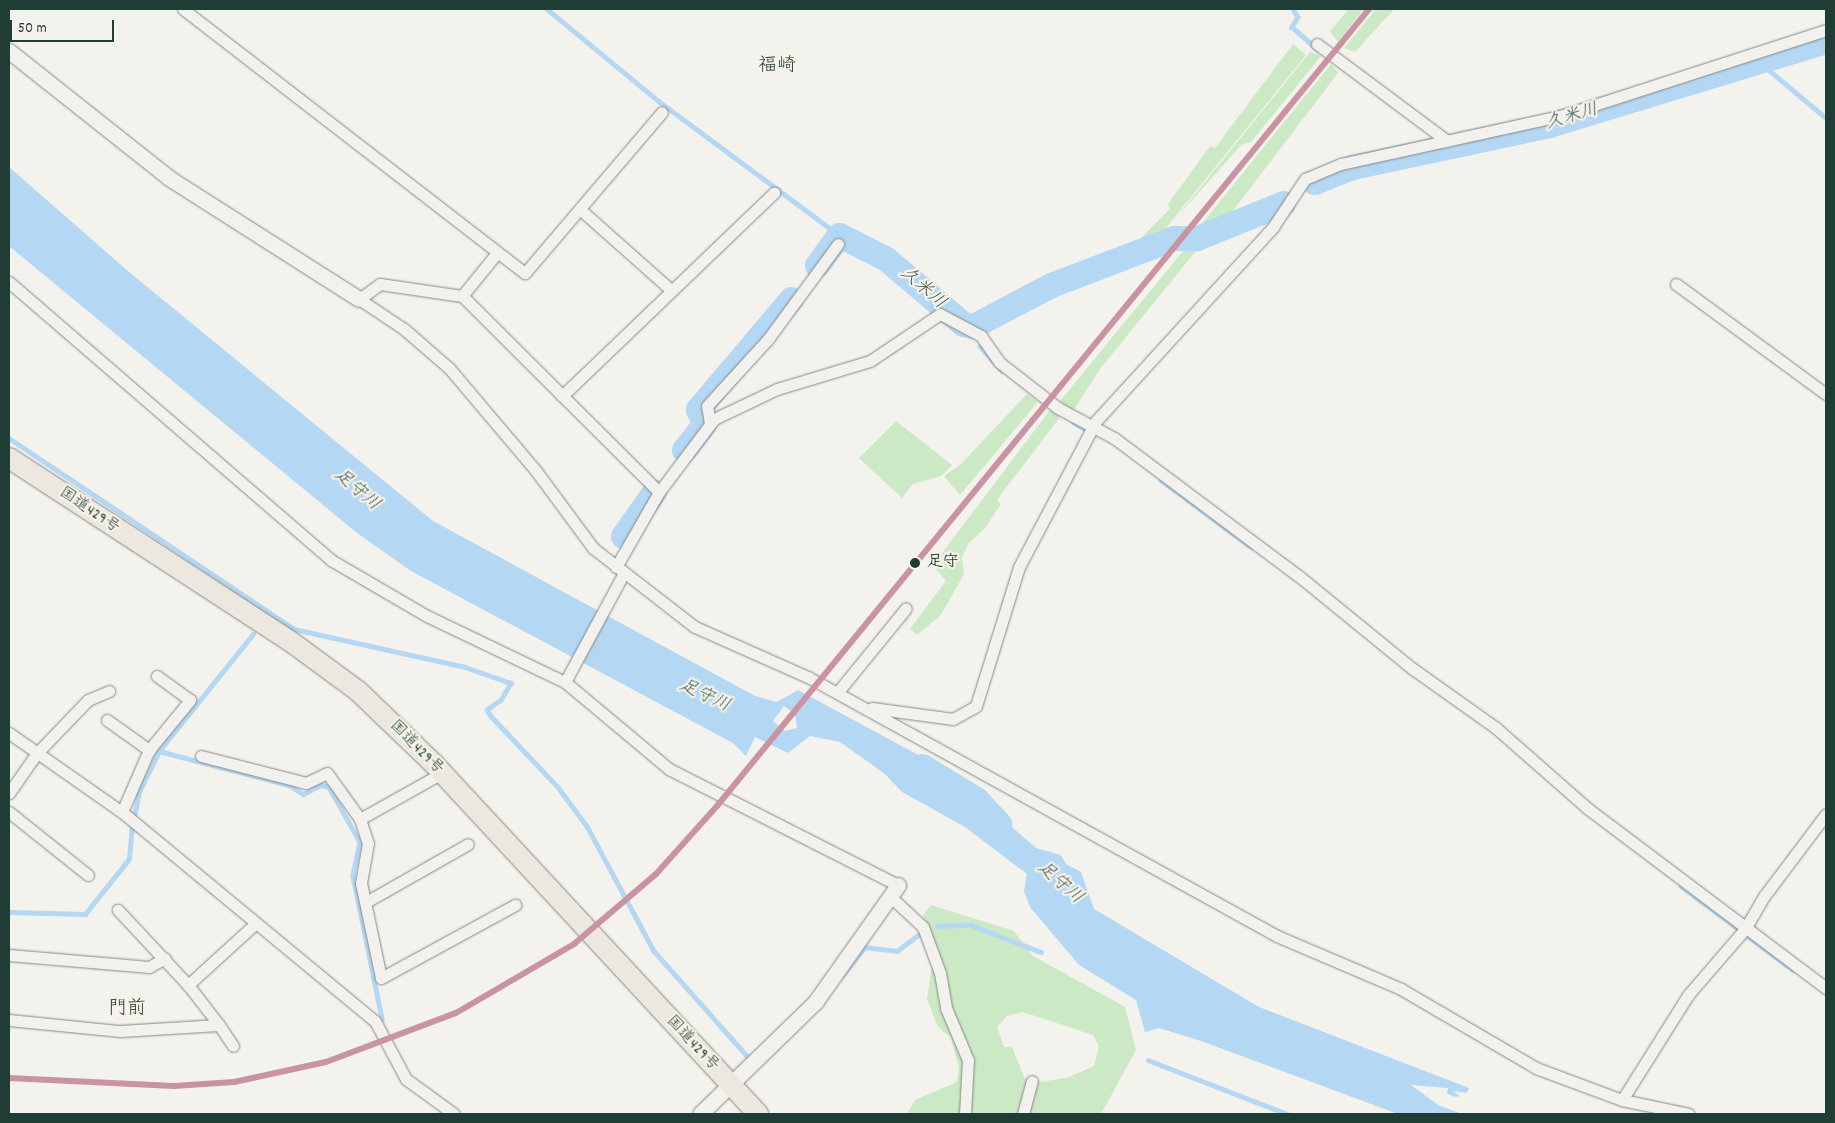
<!DOCTYPE html>
<meta charset="utf-8">
<style>
body{margin:0}
#map{position:relative;width:1835px;height:1123px;overflow:hidden;background:#f4f2ec;font-family:Dekko,"Klee One",sans-serif}
div>[style]{position:absolute}
.green>*{inset:0;background:#cbe9c4}
.water>*{inset:0;background:#b4d7f3}
.stream>*{height:4.5px;margin:-2.25px;padding:0 2.25px;transform-origin:2.25px;border-radius:2.25px;background:#b4d7f3}
.river>*{height:25px;margin:-12.5px;padding:0 12.5px;transform-origin:12.5px;border-radius:12.5px;background:#b4d7f3}
.roads{filter:drop-shadow(0 0 1px #848985) drop-shadow(0 0 1px #848985)}
.street>*{height:11px;margin:-5.5px;padding:0 5.5px;transform-origin:5.5px;border-radius:5.5px;background:#f2f1ed}
.secondary>*{height:15px;margin:-7.5px;padding:0 7.5px;transform-origin:7.5px;border-radius:7.5px;background:#f2f1ed}
.highway>*{height:20px;margin:-10px;padding:0 10px;transform-origin:10px;border-radius:10px;background:#ece8df}
.rail-1>*{height:6px;margin:-3px;padding:0 3px;transform-origin:3px;border-radius:3px;background:#c993a2}
.dots>*{width:14px;height:14px;translate:-50% -50%;box-sizing:border-box;border:2px solid #f7f3e8;border-radius:50%}
span{translate:-50% -50%;white-space:nowrap;text-align:center;line-height:1.15;-webkit-text-stroke:4.5px #f7f3e8;paint-order:stroke}
.street-label{font-size:16px;color:#1f3d34}
.stop-label{font-size:16px;color:#1f3d34;font-weight:700}
.left{translate:0 -50%;text-align:left}
.water-label{font-size:18px;color:#37595b;font-style:italic}
.quarter-label{font-size:19px;color:#1f3d34}
.frame{position:absolute;inset:0;border:10px solid #1f3d34;pointer-events:none}
.scale{position:absolute;left:10px;top:20px;width:104px;height:22px;box-sizing:border-box;border:2px solid #1f3d34;border-top:0;padding-left:6px;font-size:15px;line-height:18px;white-space:nowrap;color:#1f3d34;-webkit-text-stroke:4px #f7f3e8;paint-order:stroke}
</style>
<div id="map">
<div class="green">
<i style="clip-path:polygon(1349px 9px,1364px 9px,1338px 42px,1330px 31px)"></i>
<i style="clip-path:polygon(1376px 9px,1394px 9px,1355px 52px,1344px 48px)"></i>
<i style="clip-path:polygon(1293px 44px,1306px 55px,1161px 234px,1133px 246px,1170px 209px,1168px 204px,1210px 146px,1215px 148px)"></i>
<i style="clip-path:polygon(1310px 52px,1321px 56px,1251px 142px,1242px 144px,1175px 219px)"></i>
<i style="clip-path:polygon(1331px 64px,1338px 73px,1232px 212px,1196px 231px)"></i>
<i style="clip-path:polygon(1204px 241px,1100px 369px,1073px 411px,1060px 401px,1188px 245px)"></i>
<i style="clip-path:polygon(1027px 394px,1038px 402px,960px 495px,944px 476px,961px 464px)"></i>
<i style="clip-path:polygon(1050px 410px,1060px 417px,1002px 493px,997px 501px,1001px 504px,985px 528px,968px 544px,962px 558px,964px 574px,941px 615px,917px 635px,910px 629px,946px 581px,933px 565px)"></i>
<i style="clip-path:polygon(896px 421px,952px 465px,941px 476px,913px 484px,902px 498px,859px 458px)"></i>
<i style="clip-path:polygon(evenodd,931px 905px,1014px 931px,1033px 956px,1125px 1007px,1136px 1050px,1101px 1114px,907px 1114px,915px 1100px,957px 1082px,959px 1068px,951px 1038px,938px 1027px,927px 999px,935px 944px,923px 915px,931px 905px,1023px 1012px,1093px 1035px,1099px 1046px,1094px 1066px,1069px 1077px,1042px 1082px,1025px 1079px,1012px 1047px,1004px 1047px,997px 1027px,1007px 1016px,1023px 1012px)"></i>
</div>
<div class="water">
<i style="clip-path:polygon(evenodd,9px 167px,129px 272px,433px 521px,755px 696px,777px 702px,798px 690px,948px 771px,955px 779px,949px 790px,1002px 810px,1013px 828px,1036px 848px,1061px 855px,1066px 864px,1081px 872px,1094px 909px,1259px 1007px,1469px 1088px,1467px 1093px,1453px 1091px,1460px 1096px,1456px 1097px,1447px 1094px,1448px 1088px,1411px 1085px,1438px 1105px,1462px 1114px,1398px 1114px,1201px 1041px,1159px 1028px,1145px 1032px,1136px 1000px,1079px 965px,1030px 907px,1024px 891px,1027px 874px,965px 827px,902px 792px,885px 774px,840px 742px,810px 736px,788px 753px,755px 737px,746px 756px,733px 743px,411px 571px,357px 533px,9px 246px,9px 167px,784px 706px,795px 714px,797px 728px,785px 731px,773px 721px,784px 706px)"></i>
</div>
<div class="stream">
<i style="left:547px;top:9px;width:146px;rotate:39.5deg"></i>
<i style="left:660px;top:102px;width:223px;rotate:36.6deg"></i>
<i style="left:1293px;top:9px;width:9px;rotate:58deg"></i>
<i style="left:1298px;top:17px;width:12px;rotate:121deg"></i>
<i style="left:1292px;top:27px;width:32px;rotate:41deg"></i>
<i style="left:1757px;top:60px;width:90px;rotate:40deg"></i>
<i style="left:980px;top:346px;width:33px;rotate:49deg"></i>
<i style="left:1073px;top:422px;width:12px;rotate:31deg"></i>
<i style="left:9px;top:438px;width:343px;rotate:33.8deg"></i>
<i style="left:294px;top:629px;width:175px;rotate:12.5deg"></i>
<i style="left:465px;top:667px;width:49px;rotate:19.2deg"></i>
<i style="left:511px;top:683px;width:20px;rotate:120deg"></i>
<i style="left:501px;top:700px;width:17px;rotate:144deg"></i>
<i style="left:487px;top:710px;width:7px;rotate:56deg"></i>
<i style="left:491px;top:716px;width:98px;rotate:46.7deg"></i>
<i style="left:558px;top:787px;width:49px;rotate:53.4deg"></i>
<i style="left:587px;top:826px;width:142px;rotate:61.8deg"></i>
<i style="left:654px;top:951px;width:143px;rotate:48.4deg"></i>
<i style="left:1161px;top:480px;width:112px;rotate:36.7deg"></i>
<i style="left:159px;top:751px;width:134px;rotate:14.7deg"></i>
<i style="left:289px;top:785px;width:17px;rotate:33deg"></i>
<i style="left:303px;top:794px;width:20px;rotate:-27deg"></i>
<i style="left:321px;top:785px;width:8px;rotate:14deg"></i>
<i style="left:329px;top:787px;width:63px;rotate:60.6deg"></i>
<i style="left:360px;top:842px;width:35px;rotate:102deg"></i>
<i style="left:353px;top:876px;width:146px;rotate:78.5deg"></i>
<i style="left:134px;top:817px;width:25px;rotate:-79deg"></i>
<i style="left:139px;top:792px;width:46px;rotate:-64deg"></i>
<i style="left:159px;top:751px;width:150px;rotate:-51.2deg"></i>
<i style="left:1681px;top:886px;width:140px;rotate:36.9deg"></i>
<i style="left:9px;top:912px;width:76px;rotate:1.5deg"></i>
<i style="left:85px;top:914px;width:70px;rotate:-51.3deg"></i>
<i style="left:129px;top:859px;width:32px;rotate:-85deg"></i>
<i style="left:937px;top:926px;width:34px;rotate:-2deg"></i>
<i style="left:971px;top:925px;width:75px;rotate:21.1deg"></i>
<i style="left:842px;top:976px;width:37px;rotate:-52deg"></i>
<i style="left:865px;top:947px;width:32px;rotate:7deg"></i>
<i style="left:897px;top:951px;width:30px;rotate:-37deg"></i>
<i style="left:1148px;top:1060px;width:149px;rotate:21.2deg"></i>
</div>
<div class="river">
<i style="left:1314px;top:182px;width:41px;rotate:-21.5deg"></i>
<i style="left:1352px;top:167px;width:201px;rotate:-12deg"></i>
<i style="left:1549px;top:125px;width:289px;rotate:-16.9deg"></i>
<i style="left:817px;top:265px;width:37px;rotate:-54deg"></i>
<i style="left:839px;top:235px;width:51px;rotate:26.6deg"></i>
<i style="left:885px;top:258px;width:102px;rotate:40.2deg"></i>
<i style="left:963px;top:324px;width:10px;rotate:11deg"></i>
<i style="left:973px;top:326px;width:88px;rotate:-27.7deg"></i>
<i style="left:1051px;top:285px;width:132px;rotate:-20.9deg"></i>
<i style="left:1174px;top:238px;width:23px"></i>
<i style="left:1197px;top:238px;width:93px;rotate:-22.1deg"></i>
<i style="left:684px;top:450px;width:33px;rotate:-52deg"></i>
<i style="left:704px;top:424px;width:16px;rotate:-112deg"></i>
<i style="left:698px;top:409px;width:144px;rotate:-49.8deg"></i>
<i style="left:623px;top:536px;width:54px;rotate:-54.8deg"></i>
<i style="left:922px;top:766px;width:63px;rotate:31.4deg"></i>
<i style="left:976px;top:799px;width:34px;rotate:47deg"></i>
</div>
<div class="roads">
<div class="street">
<i style="left:183px;top:9px;width:432px;rotate:37.7deg"></i>
<i style="left:525px;top:273px;width:211px;rotate:-49.6deg"></i>
<i style="left:1317px;top:44px;width:161px;rotate:36.7deg"></i>
<i style="left:582px;top:211px;width:119px;rotate:41.6deg"></i>
<i style="left:9px;top:282px;width:425px;rotate:40.8deg"></i>
<i style="left:331px;top:560px;width:111px;rotate:30.3deg"></i>
<i style="left:427px;top:616px;width:153px;rotate:25.6deg"></i>
<i style="left:565px;top:682px;width:136px;rotate:39.9deg"></i>
<i style="left:669px;top:769px;width:257px;rotate:26.9deg"></i>
<i style="left:1676px;top:284px;width:186px;rotate:36.3deg"></i>
<i style="left:462px;top:296px;width:55px;rotate:-50.9deg"></i>
<i style="left:562px;top:396px;width:294px;rotate:-43.8deg"></i>
<i style="left:710px;top:424px;width:18px;rotate:-99deg"></i>
<i style="left:707px;top:406px;width:91px;rotate:-47.7deg"></i>
<i style="left:768px;top:339px;width:118px;rotate:-53.6deg"></i>
<i style="left:659px;top:492px;width:278px;rotate:-135.1deg"></i>
<i style="left:462px;top:296px;width:83px;rotate:-171.7deg"></i>
<i style="left:380px;top:284px;width:26px;rotate:144deg"></i>
<i style="left:359px;top:299px;width:54px;rotate:33.7deg"></i>
<i style="left:404px;top:329px;width:60px;rotate:40.9deg"></i>
<i style="left:449px;top:368px;width:135px;rotate:49.8deg"></i>
<i style="left:536px;top:471px;width:96px;rotate:53.5deg"></i>
<i style="left:593px;top:548px;width:129px;rotate:37.8deg"></i>
<i style="left:695px;top:627px;width:124px;rotate:23.9deg"></i>
<i style="left:808px;top:677px;width:536px;rotate:28.91deg"></i>
<i style="left:1277px;top:936px;width:135px;rotate:23.1deg"></i>
<i style="left:1401px;top:989px;width:156px;rotate:30.3deg"></i>
<i style="left:1536px;top:1068px;width:92px;rotate:20.4deg"></i>
<i style="left:1622px;top:1100px;width:68px;rotate:11.8deg"></i>
<i style="left:616px;top:567px;width:86px;rotate:-60.2deg"></i>
<i style="left:659px;top:492px;width:91px;rotate:-53deg"></i>
<i style="left:714px;top:419px;width:70px;rotate:-25.5deg"></i>
<i style="left:777px;top:389px;width:97px;rotate:-16.8deg"></i>
<i style="left:870px;top:361px;width:84px;rotate:-33.9deg"></i>
<i style="left:940px;top:314px;width:47px;rotate:28.2deg"></i>
<i style="left:981px;top:336px;width:32px;rotate:55deg"></i>
<i style="left:999px;top:362px;width:75px;rotate:37.9deg"></i>
<i style="left:1058px;top:408px;width:64px;rotate:28.2deg"></i>
<i style="left:1114px;top:438px;width:232px;rotate:36.8deg"></i>
<i style="left:1300px;top:577px;width:146px;rotate:39.2deg"></i>
<i style="left:1413px;top:669px;width:102px;rotate:35.4deg"></i>
<i style="left:1496px;top:728px;width:121px;rotate:41.3deg"></i>
<i style="left:1587px;top:808px;width:299px;rotate:37deg"></i>
<i style="left:565px;top:682px;width:124px;rotate:-61.6deg"></i>
<i style="left:837px;top:693px;width:109px;rotate:-50.9deg"></i>
<i style="left:872px;top:708px;width:82px;rotate:7.7deg"></i>
<i style="left:953px;top:719px;width:26px;rotate:-29deg"></i>
<i style="left:976px;top:706px;width:145px;rotate:-72.8deg"></i>
<i style="left:1019px;top:567px;width:165px;rotate:-62.2deg"></i>
<i style="left:1096px;top:421px;width:263px;rotate:-47.6deg"></i>
<i style="left:1273px;top:227px;width:58px;rotate:-56.3deg"></i>
<i style="left:1305px;top:179px;width:39px;rotate:-23deg"></i>
<i style="left:1341px;top:164px;width:227px;rotate:-12.4deg"></i>
<i style="left:1563px;top:115px;width:276px;rotate:-17.9deg"></i>
<i style="left:107px;top:720px;width:52px;rotate:35.5deg"></i>
<i style="left:9px;top:733px;width:138px;rotate:35deg"></i>
<i style="left:122px;top:812px;width:328px;rotate:39.6deg"></i>
<i style="left:375px;top:1021px;width:66px;rotate:61.9deg"></i>
<i style="left:406px;top:1079px;width:59px;rotate:36.1deg"></i>
<i style="left:201px;top:756px;width:108px;rotate:14.4deg"></i>
<i style="left:306px;top:783px;width:23px;rotate:-25deg"></i>
<i style="left:327px;top:773px;width:57px;rotate:54.3deg"></i>
<i style="left:360px;top:819px;width:25px;rotate:72deg"></i>
<i style="left:368px;top:843px;width:41px;rotate:99.9deg"></i>
<i style="left:361px;top:883px;width:97px;rotate:78.1deg"></i>
<i style="left:381px;top:978px;width:153px;rotate:-28.6deg"></i>
<i style="left:9px;top:793px;width:49px;rotate:-55deg"></i>
<i style="left:37px;top:753px;width:74px;rotate:-46.1deg"></i>
<i style="left:88px;top:700px;width:23px;rotate:-23deg"></i>
<i style="left:9px;top:812px;width:101px;rotate:38.6deg"></i>
<i style="left:122px;top:812px;width:68px;rotate:-66.5deg"></i>
<i style="left:149px;top:750px;width:65px;rotate:-50.6deg"></i>
<i style="left:190px;top:700px;width:41px;rotate:-144deg"></i>
<i style="left:360px;top:819px;width:94px;rotate:-29.3deg"></i>
<i style="left:893px;top:899px;width:41px;rotate:43deg"></i>
<i style="left:923px;top:927px;width:49px;rotate:69.7deg"></i>
<i style="left:940px;top:973px;width:36px;rotate:80deg"></i>
<i style="left:946px;top:1008px;width:56px;rotate:67.1deg"></i>
<i style="left:968px;top:1060px;width:54px;rotate:93.2deg"></i>
<i style="left:366px;top:902px;width:117px;rotate:-29.6deg"></i>
<i style="left:9px;top:955px;width:141px;rotate:4.9deg"></i>
<i style="left:149px;top:967px;width:18px;rotate:-29deg"></i>
<i style="left:188px;top:985px;width:92px;rotate:-42.4deg"></i>
<i style="left:9px;top:1020px;width:112px;rotate:5.7deg"></i>
<i style="left:120px;top:1031px;width:99px;rotate:-3.5deg"></i>
<i style="left:219px;top:1025px;width:51px;rotate:-127.8deg"></i>
<i style="left:188px;top:985px;width:103px;rotate:-133deg"></i>
<i style="left:219px;top:1025px;width:25px;rotate:56deg"></i>
<i style="left:1622px;top:1100px;width:124px;rotate:-57.8deg"></i>
<i style="left:1688px;top:995px;width:87px;rotate:-49.2deg"></i>
<i style="left:1745px;top:929px;width:39px;rotate:-60deg"></i>
<i style="left:1765px;top:895px;width:101px;rotate:-53deg"></i>
<i style="left:1023px;top:1114px;width:34px;rotate:-75deg"></i>
</div>
<div class="secondary">
<i style="left:9px;top:51px;width:204px;rotate:38.4deg"></i>
<i style="left:169px;top:178px;width:225px;rotate:32.5deg"></i>
<i style="left:700px;top:1114px;width:162px;rotate:-44.2deg"></i>
<i style="left:816px;top:1001px;width:142px;rotate:-54.7deg"></i>
</div>
<div class="highway">
<i style="left:9px;top:458px;width:335px;rotate:33.1deg"></i>
<i style="left:290px;top:641px;width:84px;rotate:36.3deg"></i>
<i style="left:358px;top:691px;width:105px;rotate:43.8deg"></i>
<i style="left:434px;top:764px;width:477px;rotate:47.2deg"></i>
</div>
</div>
<div class="rail-1">
<i style="left:9px;top:1078px;width:165px;rotate:2.8deg"></i>
<i style="left:174px;top:1086px;width:60px;rotate:-3.8deg"></i>
<i style="left:234px;top:1082px;width:94px;rotate:-12.3deg"></i>
<i style="left:326px;top:1062px;width:139px;rotate:-20.7deg"></i>
<i style="left:456px;top:1013px;width:137px;rotate:-30.3deg"></i>
<i style="left:574px;top:944px;width:108px;rotate:-40.5deg"></i>
<i style="left:656px;top:874px;width:91px;rotate:-48.1deg"></i>
<i style="left:717px;top:806px;width:1030px;rotate:-50.71deg"></i>
</div>
<div class="dots">
<i style="left:915px;top:563px;background:#1f3d34"></i>
</div>
<div class="street-label">
<span style="left:89px;top:511px;rotate:34deg">国道429号</span>
<span style="left:416px;top:748px;rotate:45deg">国道429号</span>
<span style="left:692px;top:1044px;rotate:47deg">国道429号</span>
</div>
<div class="stop-label">
<span class="left" style="left:927px;top:563px">足守</span>
</div>
<div class="water-label">
<span style="left:1572px;top:118px;rotate:-16deg">久米川</span>
<span style="left:922px;top:289px;rotate:41deg">久米川</span>
<span style="left:356px;top:491px;rotate:40deg">足守川</span>
<span style="left:704px;top:697px;rotate:25deg">足守川</span>
<span style="left:1059px;top:884px;rotate:41deg">足守川</span>
</div>
<div class="quarter-label">
<span style="left:777px;top:67px">福崎</span>
<span style="left:127px;top:1010px">門前</span>
</div>
<div class="frame"></div>
<div class="scale">50 m</div>
</div>
